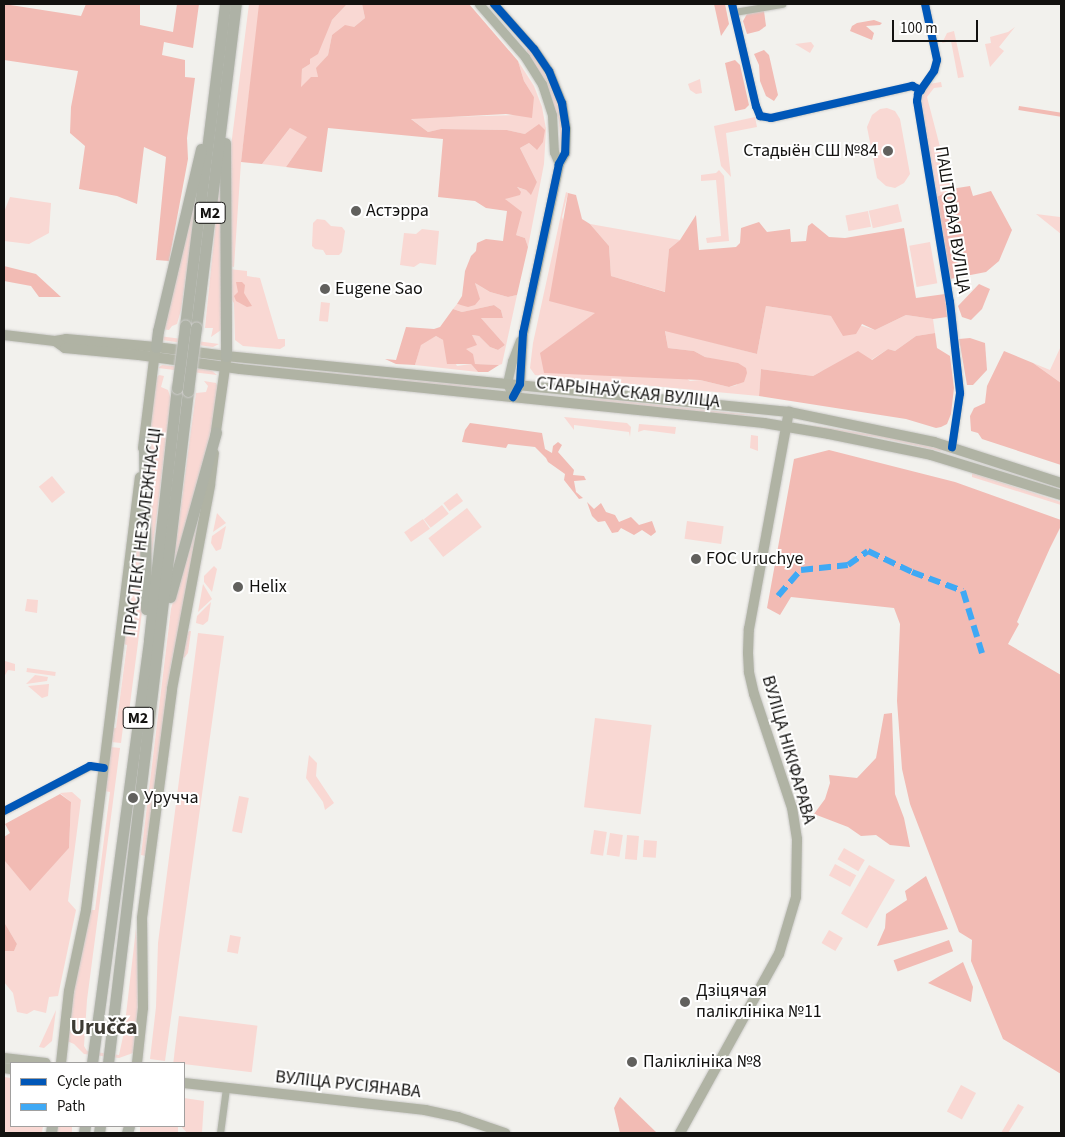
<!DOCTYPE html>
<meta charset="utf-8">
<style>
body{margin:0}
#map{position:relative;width:1065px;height:1137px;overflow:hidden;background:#f2f1ed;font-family:"Source Sans 3",sans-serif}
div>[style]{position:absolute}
.green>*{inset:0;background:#f9d8d3;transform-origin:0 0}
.forest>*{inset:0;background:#f2bbb4;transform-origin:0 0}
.roads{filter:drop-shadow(0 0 1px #cdccca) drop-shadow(0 0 1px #cdccca)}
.minor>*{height:7px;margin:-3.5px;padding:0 3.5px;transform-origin:3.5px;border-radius:3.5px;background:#b1b5a7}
.tertiary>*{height:9px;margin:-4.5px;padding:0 4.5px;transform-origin:4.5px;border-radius:4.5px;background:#b1b5a7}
.secondary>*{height:10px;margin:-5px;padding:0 5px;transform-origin:5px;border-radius:5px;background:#b0b3a4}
.trunk>*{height:11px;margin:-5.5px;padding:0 5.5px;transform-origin:5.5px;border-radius:5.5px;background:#aeb2a6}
.bridges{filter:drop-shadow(0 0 1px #cdccca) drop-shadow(0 0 1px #cdccca)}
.trunk-bridge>*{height:11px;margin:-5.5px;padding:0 5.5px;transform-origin:5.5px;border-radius:5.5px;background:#aeb2a6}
.quiet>*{height:6px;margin-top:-3px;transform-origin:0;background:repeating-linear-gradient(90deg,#3fa9f5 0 12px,transparent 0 18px)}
.cycleway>*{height:8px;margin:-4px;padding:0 4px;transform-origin:4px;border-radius:4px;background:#0057b8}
.dots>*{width:14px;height:14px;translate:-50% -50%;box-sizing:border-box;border:2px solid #fff;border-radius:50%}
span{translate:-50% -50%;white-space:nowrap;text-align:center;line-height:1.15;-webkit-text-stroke:4px #fff;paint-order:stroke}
.shield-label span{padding:1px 4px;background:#fff;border:1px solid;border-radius:4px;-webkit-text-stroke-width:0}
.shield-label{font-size:16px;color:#131210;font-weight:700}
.poi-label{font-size:18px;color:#131210}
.right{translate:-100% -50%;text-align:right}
.left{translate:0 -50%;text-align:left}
.street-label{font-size:18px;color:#131210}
.district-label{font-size:22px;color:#3d3b34;font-weight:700}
.frame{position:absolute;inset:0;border:5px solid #131210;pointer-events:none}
.legend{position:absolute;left:10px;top:1062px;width:175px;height:65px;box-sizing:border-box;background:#fff;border:1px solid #a1a09f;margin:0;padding:6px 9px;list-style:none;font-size:15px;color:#131210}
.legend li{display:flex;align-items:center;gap:10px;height:25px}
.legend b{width:25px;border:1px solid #a1a09f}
.scale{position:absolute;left:892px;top:20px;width:86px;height:22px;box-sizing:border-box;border:2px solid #131210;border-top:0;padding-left:6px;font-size:15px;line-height:18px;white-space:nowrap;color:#131210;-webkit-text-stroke:4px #fff;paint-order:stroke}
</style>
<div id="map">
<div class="green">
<i style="clip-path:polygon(249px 4px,260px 4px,241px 162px,234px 267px,230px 266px,229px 162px)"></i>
<i style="clip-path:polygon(347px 4px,362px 4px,365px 18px,354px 27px,332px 35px,328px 55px,317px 68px,318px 77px,300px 88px,302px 69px,310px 64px,310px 59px,332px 20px)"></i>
<i style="clip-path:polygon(1015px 27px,999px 47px,1004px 51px,990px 67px,985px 44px,991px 43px,990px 37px,1008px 32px)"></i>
<i style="clip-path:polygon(954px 31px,964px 77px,958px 78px,951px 41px,942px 43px,947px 33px)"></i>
<i style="clip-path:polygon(811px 42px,814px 46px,810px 53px,795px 44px)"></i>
<i style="clip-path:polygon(527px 46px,543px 69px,555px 96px,561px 117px,562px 131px,561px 149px,559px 120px,546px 82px,527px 54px)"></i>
<i style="clip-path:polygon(518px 61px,534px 86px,542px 107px,546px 129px,544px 164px,528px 247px,525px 238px,516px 235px,505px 199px,516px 187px,526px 190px,530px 194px,537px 182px,520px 148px,529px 143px,537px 150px,525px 134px,507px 130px,442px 129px,428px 132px,410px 118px,517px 115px,534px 97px,524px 81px)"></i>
<i style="clip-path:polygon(700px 79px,702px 93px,696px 94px,690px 90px,688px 84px)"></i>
<i style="clip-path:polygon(941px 82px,942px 87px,934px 88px,927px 97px,951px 189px,937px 197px,921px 102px,922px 95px,929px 84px)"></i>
<i style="clip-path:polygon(887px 108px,895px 111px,900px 119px,910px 174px,904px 183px,895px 188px,886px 186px,877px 178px,867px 127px,872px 115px,880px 109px)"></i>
<i style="clip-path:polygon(755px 117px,757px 127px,726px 133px,731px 177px,721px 166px,714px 126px)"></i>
<i style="clip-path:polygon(290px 128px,308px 136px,286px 167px,262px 164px)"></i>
<i style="clip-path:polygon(719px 170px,724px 176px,729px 241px,707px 243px,706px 238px,721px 236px,716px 180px,701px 181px,701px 175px,716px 173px)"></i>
<i style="clip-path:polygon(221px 171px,221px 330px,211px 337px,213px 328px,205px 328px)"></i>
<i style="clip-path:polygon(200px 181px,181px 310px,177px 324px,172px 326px,169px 330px,162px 329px)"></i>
<i style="clip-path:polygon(566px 192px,568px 193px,562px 217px,595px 313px,690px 381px,700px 380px,729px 387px,737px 385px,742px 366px,705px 357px,694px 351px,668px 348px,665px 330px,757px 354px,766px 306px,831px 316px,875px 330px,906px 315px,933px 319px,935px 333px,916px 336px,895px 351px,888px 349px,871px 360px,820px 372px,813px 376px,761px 369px,759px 396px,535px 375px,530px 368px,533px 343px)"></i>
<i style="clip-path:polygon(10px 197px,51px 203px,49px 233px,29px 244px,4px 241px,4px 212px)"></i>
<i style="left:898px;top:204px;width:18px;height:30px;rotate:77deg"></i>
<i style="left:868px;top:211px;width:16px;height:23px;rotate:79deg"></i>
<i style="clip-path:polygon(1036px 214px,1060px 217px,1061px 234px)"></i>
<i style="clip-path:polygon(317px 219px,325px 220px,331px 226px,342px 227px,345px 231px,342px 252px,339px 255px,326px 255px,323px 250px,315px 249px,312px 246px,313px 223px)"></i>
<i style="clip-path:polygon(590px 224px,680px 240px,669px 249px,666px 292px,611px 276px,609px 246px)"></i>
<i style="clip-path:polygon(422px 229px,439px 231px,436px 265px,420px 263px,414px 267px,400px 265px,404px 233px,416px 234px)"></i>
<i style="left:930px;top:242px;width:42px;height:21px;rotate:80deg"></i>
<i style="clip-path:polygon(229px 269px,247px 271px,247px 276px,260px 278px,278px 339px,285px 339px,285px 346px,280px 349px,243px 346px,235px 340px,234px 303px,228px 295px)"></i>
<i style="clip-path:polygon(475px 283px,490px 292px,508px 297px,517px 295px,502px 364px,499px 365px,475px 364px,465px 349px,471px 335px,479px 336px,490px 347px,498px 350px,505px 345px,480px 317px,503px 318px,501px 310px,494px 305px,462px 312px,453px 309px,457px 304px,460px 305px,477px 291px)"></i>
<i style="left:321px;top:302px;width:9px;height:19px;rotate:6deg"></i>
<i style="clip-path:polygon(159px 336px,219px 344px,213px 347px,161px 340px)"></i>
<i style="clip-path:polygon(436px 336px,443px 340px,457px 366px,471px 364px,478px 372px,415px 365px,421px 344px)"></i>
<i style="clip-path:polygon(1061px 346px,1061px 383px,1033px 363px,1050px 370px)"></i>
<i style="clip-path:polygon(162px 365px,211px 370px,217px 375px,158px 368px)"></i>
<i style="clip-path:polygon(260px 366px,487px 387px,487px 388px,432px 385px,260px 368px)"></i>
<i style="clip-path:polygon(159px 375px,164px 376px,161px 387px,168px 390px,171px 399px,148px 586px,146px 447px,156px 378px)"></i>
<i style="clip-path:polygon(204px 381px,216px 383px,218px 387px,213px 424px,172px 573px,196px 393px,206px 392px,208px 386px)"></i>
<i style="clip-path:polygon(541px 395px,580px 399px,595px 398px,761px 416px,705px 413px)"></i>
<i style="clip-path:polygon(564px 417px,627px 423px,631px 427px,630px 437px,629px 432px,574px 425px,574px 430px)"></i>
<i style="clip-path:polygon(639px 424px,676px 427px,675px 434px,644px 430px,638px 432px)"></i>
<i style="clip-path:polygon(810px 425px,882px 436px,941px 449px,940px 451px,877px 437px,842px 433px)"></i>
<i style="clip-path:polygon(751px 435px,758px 436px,758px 451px,750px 448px)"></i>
<i style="clip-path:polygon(210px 461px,184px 607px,171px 664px,146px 856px,141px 855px,171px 609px)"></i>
<i style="clip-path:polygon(972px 473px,1061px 502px,1061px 505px,972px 477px)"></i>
<i style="left:52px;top:476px;width:21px;height:17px;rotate:51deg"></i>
<i style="left:457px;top:493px;width:10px;height:17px;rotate:53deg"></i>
<i style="clip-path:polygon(140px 494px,142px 612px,127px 727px,123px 727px,121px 743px,111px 742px,113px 728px,116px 728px,127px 645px,124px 644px)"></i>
<i style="left:442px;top:505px;width:11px;height:23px;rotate:52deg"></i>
<i style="left:467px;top:508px;width:24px;height:49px;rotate:52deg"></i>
<i style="clip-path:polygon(217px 513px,226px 523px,213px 532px)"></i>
<i style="left:423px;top:519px;width:12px;height:23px;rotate:55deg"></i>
<i style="left:687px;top:521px;width:37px;height:18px;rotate:8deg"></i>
<i style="clip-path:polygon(226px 526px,221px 549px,216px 551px,211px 543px,212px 536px)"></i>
<i style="clip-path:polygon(214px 566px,217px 569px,212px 592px,204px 582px,204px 576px)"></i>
<i style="clip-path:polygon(203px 584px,212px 599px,198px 612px)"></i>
<i style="clip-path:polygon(27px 599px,38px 600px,37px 613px,25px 611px)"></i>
<i style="clip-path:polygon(211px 602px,208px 621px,203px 625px,196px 623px,197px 616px)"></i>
<i style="clip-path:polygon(189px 631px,191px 631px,188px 653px,184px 658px,182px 657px,186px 635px)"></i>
<i style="clip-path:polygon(198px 633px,224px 636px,165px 1061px,150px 1059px,156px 1007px,158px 943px)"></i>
<i style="clip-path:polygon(5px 661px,15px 664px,15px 671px,8px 670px,4px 677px)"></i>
<i style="left:27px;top:668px;width:29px;height:4px;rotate:8deg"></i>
<i style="clip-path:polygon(35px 675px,48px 677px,47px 681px,26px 684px)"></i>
<i style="clip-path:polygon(49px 684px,48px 696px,42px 698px,28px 686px)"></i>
<i style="left:595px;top:718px;width:57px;height:90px;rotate:7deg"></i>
<i style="clip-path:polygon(111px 747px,120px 748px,87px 1000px,84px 1046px,87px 1051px,119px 1055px,124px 1032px,142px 877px,136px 928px,141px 1005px,133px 1053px,119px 1058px,84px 1054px,74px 1044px,67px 1041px,73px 993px,90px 910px,95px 910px,110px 792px,105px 791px)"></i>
<i style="clip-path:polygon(309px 755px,317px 763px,316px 776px,334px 803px,325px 810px,323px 802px,306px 778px)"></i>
<i style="clip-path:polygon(72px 792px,81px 800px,68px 901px,76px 910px,58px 996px,49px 997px,46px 1013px,34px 1010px,27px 1014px,17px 1012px,13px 993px,4px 982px,4px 951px,14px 951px,17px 944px,4px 922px,4px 860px,30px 890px,69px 848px,71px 802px,60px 793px)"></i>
<i style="left:239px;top:796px;width:10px;height:36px;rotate:11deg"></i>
<i style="left:594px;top:830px;width:13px;height:24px;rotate:9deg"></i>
<i style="left:610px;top:833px;width:13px;height:22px;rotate:9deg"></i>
<i style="left:627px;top:835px;width:12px;height:24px;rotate:5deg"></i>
<i style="left:644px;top:840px;width:13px;height:17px;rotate:4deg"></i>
<i style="left:844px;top:848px;width:24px;height:13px;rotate:30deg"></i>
<i style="left:835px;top:864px;width:24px;height:13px;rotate:28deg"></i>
<i style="left:869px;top:865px;width:30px;height:56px;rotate:30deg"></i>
<i style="left:829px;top:930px;width:16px;height:15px;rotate:30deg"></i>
<i style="left:230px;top:935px;width:11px;height:17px;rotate:10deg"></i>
<i style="clip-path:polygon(56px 1010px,52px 1041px,44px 1048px,39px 1047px)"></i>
<i style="left:179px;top:1016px;width:79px;height:47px;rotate:7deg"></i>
<i style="clip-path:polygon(4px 1077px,11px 1078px,11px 1126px,43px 1126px,42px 1133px,4px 1133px)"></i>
<i style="left:961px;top:1085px;width:17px;height:30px;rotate:28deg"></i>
<i style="clip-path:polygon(184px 1098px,204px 1101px,202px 1133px,187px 1133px,181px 1126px,184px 1126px)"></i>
<i style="clip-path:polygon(1018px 1104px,1024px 1107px,1008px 1133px,1001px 1133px)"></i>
<i style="left:57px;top:1126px;width:15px;height:7px"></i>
<i style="left:140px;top:1126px;width:38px;height:7px"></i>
</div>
<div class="forest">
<i style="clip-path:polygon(4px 4px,81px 16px,86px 4px,140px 4px,140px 25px,173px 32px,177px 4px,199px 4px,193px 48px,164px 42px,162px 55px,185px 60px,185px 77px,195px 78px,187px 138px,188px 159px,169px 261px,156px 260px,166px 157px,144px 147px,137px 204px,117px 196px,79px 189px,85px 146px,70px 133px,71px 107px,78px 71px,4px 60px)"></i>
<i style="clip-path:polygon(259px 4px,347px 4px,332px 20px,318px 54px,310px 59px,310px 64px,302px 69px,301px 87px,311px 77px,318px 77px,316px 68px,328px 55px,332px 35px,345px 25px,354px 27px,365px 18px,362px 4px,469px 4px,518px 61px,524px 81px,534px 97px,532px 118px,506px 114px,411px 119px,428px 132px,441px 129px,507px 130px,525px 134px,539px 124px,545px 130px,543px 142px,537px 150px,529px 143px,520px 148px,537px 182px,531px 195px,526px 190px,517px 187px,521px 192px,520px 195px,505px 199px,522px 212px,516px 235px,525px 238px,528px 247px,517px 295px,508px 297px,490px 292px,475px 283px,480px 299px,475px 305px,468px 307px,457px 304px,462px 296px,465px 271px,471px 256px,476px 251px,477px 243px,486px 239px,503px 241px,507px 211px,486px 208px,475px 201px,438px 197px,443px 139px,328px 128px,322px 172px,286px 167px,307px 137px,290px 128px,262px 164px,241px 162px)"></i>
<i style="clip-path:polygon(714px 4px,725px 4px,729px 24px,721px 36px)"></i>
<i style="clip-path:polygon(764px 11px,766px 26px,759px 31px,747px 34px,743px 21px,748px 12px)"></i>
<i style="clip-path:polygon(874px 20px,882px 23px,880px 25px,866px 26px,874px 33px,872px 40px,850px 31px,852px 26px,857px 23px)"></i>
<i style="clip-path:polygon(764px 50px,769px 55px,778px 95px,774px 101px,766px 96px,760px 81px,759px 65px,754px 54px)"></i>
<i style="clip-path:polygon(735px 60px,740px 65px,749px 105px,745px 109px,735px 111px,725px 63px)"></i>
<i style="left:1019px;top:106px;width:43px;height:4px;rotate:9deg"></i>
<i style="clip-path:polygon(970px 186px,973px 196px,991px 191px,1012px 230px,999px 261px,986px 272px,950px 279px,937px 197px,951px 189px)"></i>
<i style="clip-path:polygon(568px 193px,576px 195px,582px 219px,590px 224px,609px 246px,611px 276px,665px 292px,669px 249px,680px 240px,696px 215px,699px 250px,736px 247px,740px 243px,741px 228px,759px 222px,767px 232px,790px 229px,791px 242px,806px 241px,808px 226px,812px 223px,829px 237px,845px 238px,904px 228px,916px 298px,945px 294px,947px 317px,933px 319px,906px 315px,875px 330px,862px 324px,856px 334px,843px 336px,831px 316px,766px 306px,757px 354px,665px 331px,668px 348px,694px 351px,705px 357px,738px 363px,746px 368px,747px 373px,744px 382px,729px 387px,700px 380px,544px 373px,540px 353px,595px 313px,549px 301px)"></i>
<i style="clip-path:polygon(4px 266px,36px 274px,61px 297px,39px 297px,31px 286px,4px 281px)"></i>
<i style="clip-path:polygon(236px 282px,242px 282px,245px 285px,244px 293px,252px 306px,247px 307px,236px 301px,234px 296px,238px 292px)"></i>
<i style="clip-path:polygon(979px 284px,990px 289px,982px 309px,971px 320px,962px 317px,958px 306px)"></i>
<i style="clip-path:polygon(494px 305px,501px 310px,503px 318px,481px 318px,505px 345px,498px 350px,490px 347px,479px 336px,472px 335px,477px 345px,466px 349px,473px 354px,475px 364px,499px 365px,488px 372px,478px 372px,471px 364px,447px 364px,443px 340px,436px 336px,421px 345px,415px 365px,396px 364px,385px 359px,396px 360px,406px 327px,434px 329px,440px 327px,453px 309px,462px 312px)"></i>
<i style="clip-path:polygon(935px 333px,937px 348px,950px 356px,954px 388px,951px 414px,947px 424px,941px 427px,936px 428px,906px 419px,759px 396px,761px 369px,813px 376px,858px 351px,872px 360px,888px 349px,895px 351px,916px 336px)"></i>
<i style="clip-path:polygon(970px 338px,985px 343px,987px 370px,973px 385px,967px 385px,959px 339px)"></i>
<i style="clip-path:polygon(1004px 351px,1033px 363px,1061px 383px,1061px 465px,982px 439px,978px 433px,971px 431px,970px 416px,974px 408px,985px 403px,987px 386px)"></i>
<i style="clip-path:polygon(470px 423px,542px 433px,545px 449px,552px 453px,553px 446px,558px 442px,562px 445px,558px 452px,574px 470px,573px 475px,584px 476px,586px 480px,574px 481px,576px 492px,583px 498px,579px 499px,564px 480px,565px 474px,548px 462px,546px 458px,535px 447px,508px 444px,506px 448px,462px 442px,465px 430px)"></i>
<i style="clip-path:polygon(829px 450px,955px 482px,1061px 520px,1061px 526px,1050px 548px,1017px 622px,1019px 624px,1008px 644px,1061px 675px,1061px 1074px,1003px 1039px,971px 961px,972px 940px,959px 932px,910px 804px,902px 769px,897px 701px,900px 624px,894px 608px,791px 597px,780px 615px,767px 608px,794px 459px)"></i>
<i style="clip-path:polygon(587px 502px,594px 509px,601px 503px,606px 512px,615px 515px,619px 522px,631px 517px,639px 525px,652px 521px,656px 532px,651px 536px,642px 530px,634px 535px,621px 528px,618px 532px,612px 533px,605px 521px,598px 522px,592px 516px)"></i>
<i style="clip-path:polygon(892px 713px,895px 794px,904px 818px,910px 847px,890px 845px,876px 835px,861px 836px,848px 827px,814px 814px,825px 799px,830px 783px,829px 775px,857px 778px,876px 758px,884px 714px)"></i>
<i style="clip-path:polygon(60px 794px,71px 802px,69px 848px,30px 891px,4px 860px,4px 837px,10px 833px,5px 824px)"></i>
<i style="clip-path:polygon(926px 876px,948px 929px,877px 946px,885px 928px,886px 914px,907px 900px,905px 891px)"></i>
<i style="clip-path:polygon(4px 922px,17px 944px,14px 951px,4px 951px)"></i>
<i style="left:949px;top:940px;width:12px;height:59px;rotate:70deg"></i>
<i style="clip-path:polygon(963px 962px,973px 987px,971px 1002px,928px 983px)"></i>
<i style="clip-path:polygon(620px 1097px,657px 1133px,620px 1133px,614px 1108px)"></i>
</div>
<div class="roads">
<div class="minor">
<i style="left:732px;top:4px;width:105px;rotate:76.8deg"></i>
<i style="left:756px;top:106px;width:11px;rotate:68deg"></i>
<i style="left:760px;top:116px;width:11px;rotate:10deg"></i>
<i style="left:771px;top:118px;width:145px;rotate:-12.8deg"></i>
<i style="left:912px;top:86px;width:10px;rotate:24deg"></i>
<i style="left:925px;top:4px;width:57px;rotate:77.9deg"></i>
<i style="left:937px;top:60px;width:11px;rotate:105deg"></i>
<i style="left:934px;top:71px;width:28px;rotate:125deg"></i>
<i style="left:918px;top:94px;width:7px;rotate:98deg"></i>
<i style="left:917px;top:101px;width:204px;rotate:80.7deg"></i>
<i style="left:950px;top:302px;width:92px;rotate:83.7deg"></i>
<i style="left:960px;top:393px;width:55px;rotate:98.4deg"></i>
<i style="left:734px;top:12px;width:49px;rotate:-9.5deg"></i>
<i style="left:4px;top:811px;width:97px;rotate:-27.6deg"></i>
<i style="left:90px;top:766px;width:14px;rotate:8deg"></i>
<i style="left:220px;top:1133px;width:45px;rotate:-82.4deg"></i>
</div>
<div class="tertiary">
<i style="left:479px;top:4px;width:70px;rotate:49deg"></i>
<i style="left:525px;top:57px;width:32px;rotate:58deg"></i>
<i style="left:542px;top:84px;width:33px;rotate:72deg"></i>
<i style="left:552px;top:115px;width:37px;rotate:87deg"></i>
<i style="left:554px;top:152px;width:13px;rotate:67deg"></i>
<i style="left:494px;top:4px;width:60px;rotate:48.4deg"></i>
<i style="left:534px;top:49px;width:27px;rotate:56deg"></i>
<i style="left:549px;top:71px;width:35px;rotate:68deg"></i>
<i style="left:562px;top:103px;width:26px;rotate:81deg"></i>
<i style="left:566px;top:129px;width:24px;rotate:92deg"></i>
<i style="left:565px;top:153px;width:13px;rotate:119deg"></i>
<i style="left:559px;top:164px;width:173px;rotate:102deg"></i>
<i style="left:523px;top:333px;width:51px;rotate:93.4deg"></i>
<i style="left:520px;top:384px;width:15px;rotate:118deg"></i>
<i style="left:513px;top:397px;width:15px;rotate:-113deg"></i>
<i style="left:507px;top:383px;width:23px;rotate:-77deg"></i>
<i style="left:512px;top:361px;width:22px;rotate:-69deg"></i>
</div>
<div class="secondary">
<i style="left:4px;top:335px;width:51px;rotate:6.7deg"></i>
<i style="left:55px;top:341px;width:11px;rotate:-10deg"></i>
<i style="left:66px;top:339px;width:90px;rotate:5.1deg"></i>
<i style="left:156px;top:347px;width:71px;rotate:7.3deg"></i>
<i style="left:226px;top:356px;width:566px;rotate:5.68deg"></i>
<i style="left:789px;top:412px;width:148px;rotate:11.7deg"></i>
<i style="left:934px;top:442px;width:133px;rotate:17.9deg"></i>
<i style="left:55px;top:341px;width:12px;rotate:35deg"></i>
<i style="left:65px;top:348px;width:74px;rotate:5.4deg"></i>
<i style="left:139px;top:355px;width:102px;rotate:7.9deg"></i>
<i style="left:240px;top:369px;width:527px;rotate:5.88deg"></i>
<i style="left:764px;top:423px;width:66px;rotate:9.6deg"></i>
<i style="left:829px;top:434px;width:104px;rotate:11.6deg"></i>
<i style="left:931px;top:455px;width:136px;rotate:17.1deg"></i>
<i style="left:215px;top:438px;width:78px;rotate:-81.9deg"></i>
<i style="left:143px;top:448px;width:98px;rotate:-82.9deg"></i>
<i style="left:4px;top:1058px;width:42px;rotate:6.8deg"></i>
<i style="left:61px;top:1063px;width:72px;rotate:-83.7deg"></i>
<i style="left:69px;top:991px;width:83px;rotate:-78.1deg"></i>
<i style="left:86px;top:910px;width:436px;rotate:-82.9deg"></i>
<i style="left:137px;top:1063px;width:55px;rotate:-83.8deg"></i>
<i style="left:143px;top:1008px;width:90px;rotate:-90.6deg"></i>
<i style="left:142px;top:918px;width:231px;rotate:-82.5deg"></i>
<i style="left:172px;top:689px;width:208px;rotate:-79.4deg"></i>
<i style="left:210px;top:485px;width:32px;rotate:-83deg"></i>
<i style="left:4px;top:1068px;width:7px;rotate:8deg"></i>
<i style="left:184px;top:1083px;width:243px;rotate:6.4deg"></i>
<i style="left:425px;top:1110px;width:34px;rotate:12deg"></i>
<i style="left:458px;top:1117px;width:50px;rotate:18.8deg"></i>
<i style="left:680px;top:1133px;width:205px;rotate:-61.1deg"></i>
<i style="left:779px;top:954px;width:59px;rotate:-73.4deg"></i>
<i style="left:796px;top:897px;width:58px;rotate:-89deg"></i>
<i style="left:797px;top:839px;width:31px;rotate:-99deg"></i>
<i style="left:792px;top:808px;width:120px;rotate:-108.4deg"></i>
<i style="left:754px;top:694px;width:23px;rotate:-103deg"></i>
<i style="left:749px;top:672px;width:19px;rotate:-93deg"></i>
<i style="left:748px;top:653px;width:24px;rotate:-88deg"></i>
<i style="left:749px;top:629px;width:221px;rotate:-79.6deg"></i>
</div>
<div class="trunk">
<i style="left:225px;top:143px;width:213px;rotate:89.7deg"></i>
<i style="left:185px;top:326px;width:324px;rotate:-82.9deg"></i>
<i style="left:196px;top:328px;width:326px;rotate:-83deg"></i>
<i style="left:156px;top:347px;width:16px;rotate:-83deg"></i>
<i style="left:158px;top:331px;width:187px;rotate:-76.7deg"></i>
<i style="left:144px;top:441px;width:168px;rotate:89.3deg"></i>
<i style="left:170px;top:597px;width:171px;rotate:-74.4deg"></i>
<i style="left:92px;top:1063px;width:427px;rotate:-82.3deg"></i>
<i style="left:149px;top:640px;width:254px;rotate:-83.7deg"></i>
<i style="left:108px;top:1063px;width:677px;rotate:-83.21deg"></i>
<i style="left:51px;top:1133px;width:7px;rotate:-82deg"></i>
<i style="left:84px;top:1133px;width:7px;rotate:-82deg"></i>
<i style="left:99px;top:1133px;width:7px;rotate:-82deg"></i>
<i style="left:127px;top:1133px;width:7px;rotate:-74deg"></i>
</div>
</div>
<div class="bridges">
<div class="trunk-bridge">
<i style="left:177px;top:388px;width:63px;rotate:-82.6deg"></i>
<i style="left:188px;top:391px;width:64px;rotate:-82.8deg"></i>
</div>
</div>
<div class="quiet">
<i style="left:778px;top:596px;width:35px;rotate:-49deg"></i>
<i style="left:801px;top:570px;width:47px;rotate:-6.1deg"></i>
<i style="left:848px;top:565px;width:24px;rotate:-35deg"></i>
<i style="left:868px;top:551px;width:49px;rotate:25.5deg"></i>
<i style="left:912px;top:572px;width:54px;rotate:20.4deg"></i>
<i style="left:963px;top:591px;width:65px;rotate:73deg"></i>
</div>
<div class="cycleway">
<i style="left:494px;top:4px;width:60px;rotate:48.4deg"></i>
<i style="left:534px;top:49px;width:27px;rotate:56deg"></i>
<i style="left:549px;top:71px;width:35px;rotate:68deg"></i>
<i style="left:562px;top:103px;width:26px;rotate:81deg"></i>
<i style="left:566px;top:129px;width:24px;rotate:92deg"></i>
<i style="left:565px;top:153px;width:13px;rotate:119deg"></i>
<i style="left:559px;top:164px;width:173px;rotate:102deg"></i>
<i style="left:523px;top:333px;width:51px;rotate:93.4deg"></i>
<i style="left:520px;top:384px;width:15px;rotate:118deg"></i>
<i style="left:732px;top:4px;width:105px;rotate:76.8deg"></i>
<i style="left:756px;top:106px;width:11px;rotate:68deg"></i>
<i style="left:760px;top:116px;width:11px;rotate:10deg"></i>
<i style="left:771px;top:118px;width:145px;rotate:-12.8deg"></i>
<i style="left:912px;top:86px;width:10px;rotate:24deg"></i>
<i style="left:925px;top:4px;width:57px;rotate:77.9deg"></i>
<i style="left:937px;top:60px;width:11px;rotate:105deg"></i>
<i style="left:934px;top:71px;width:28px;rotate:125deg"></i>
<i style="left:918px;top:94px;width:7px;rotate:98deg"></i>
<i style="left:917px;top:101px;width:204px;rotate:80.7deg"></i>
<i style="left:950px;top:302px;width:92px;rotate:83.7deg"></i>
<i style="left:960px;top:393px;width:55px;rotate:98.4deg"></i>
<i style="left:4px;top:811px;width:97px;rotate:-27.6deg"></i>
<i style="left:90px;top:766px;width:14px;rotate:8deg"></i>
</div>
<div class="dots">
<i style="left:888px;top:151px;background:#61605d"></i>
<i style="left:356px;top:211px;background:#61605d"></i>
<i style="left:325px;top:289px;background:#61605d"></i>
<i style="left:696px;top:559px;background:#61605d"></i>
<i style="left:238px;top:587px;background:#61605d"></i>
<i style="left:133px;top:798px;background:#61605d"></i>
<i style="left:685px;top:1002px;background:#61605d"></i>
<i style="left:632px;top:1062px;background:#61605d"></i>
</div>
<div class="shield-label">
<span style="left:210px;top:213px">М2</span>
<span style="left:138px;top:718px">М2</span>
</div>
<div class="poi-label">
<span class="right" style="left:878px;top:151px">Стадыён СШ №84</span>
<span class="left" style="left:366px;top:211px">Астэрра</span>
<span class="left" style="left:335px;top:289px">Eugene Sao</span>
<span class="left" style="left:706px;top:559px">FOC Uruchye</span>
<span class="left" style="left:249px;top:587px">Helix</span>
<span class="left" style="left:144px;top:798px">Уручча</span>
<span class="left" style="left:696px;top:1002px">Дзіцячая<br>паліклініка №11</span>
<span class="left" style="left:643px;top:1062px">Паліклініка №8</span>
</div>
<div class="street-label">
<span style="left:952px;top:220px;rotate:81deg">ПАШТОВАЯ ВУЛІЦА</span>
<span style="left:628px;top:393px;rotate:6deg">СТАРЫНАЎСКАЯ ВУЛІЦА</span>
<span style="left:143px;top:532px;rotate:-83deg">ПРАСПЕКТ НЕЗАЛЕЖНАСЦІ</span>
<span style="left:788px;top:750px;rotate:74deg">ВУЛІЦА НІКІФАРАВА</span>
<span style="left:348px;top:1085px;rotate:6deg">ВУЛІЦА РУСІЯНАВА</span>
</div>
<div class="district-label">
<span style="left:104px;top:1028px">Uručča</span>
</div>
<div class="frame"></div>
<ul class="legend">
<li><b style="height:6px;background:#0057b8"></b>Cycle path</li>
<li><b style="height:6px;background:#3fa9f5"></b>Path</li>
</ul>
<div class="scale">100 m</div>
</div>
